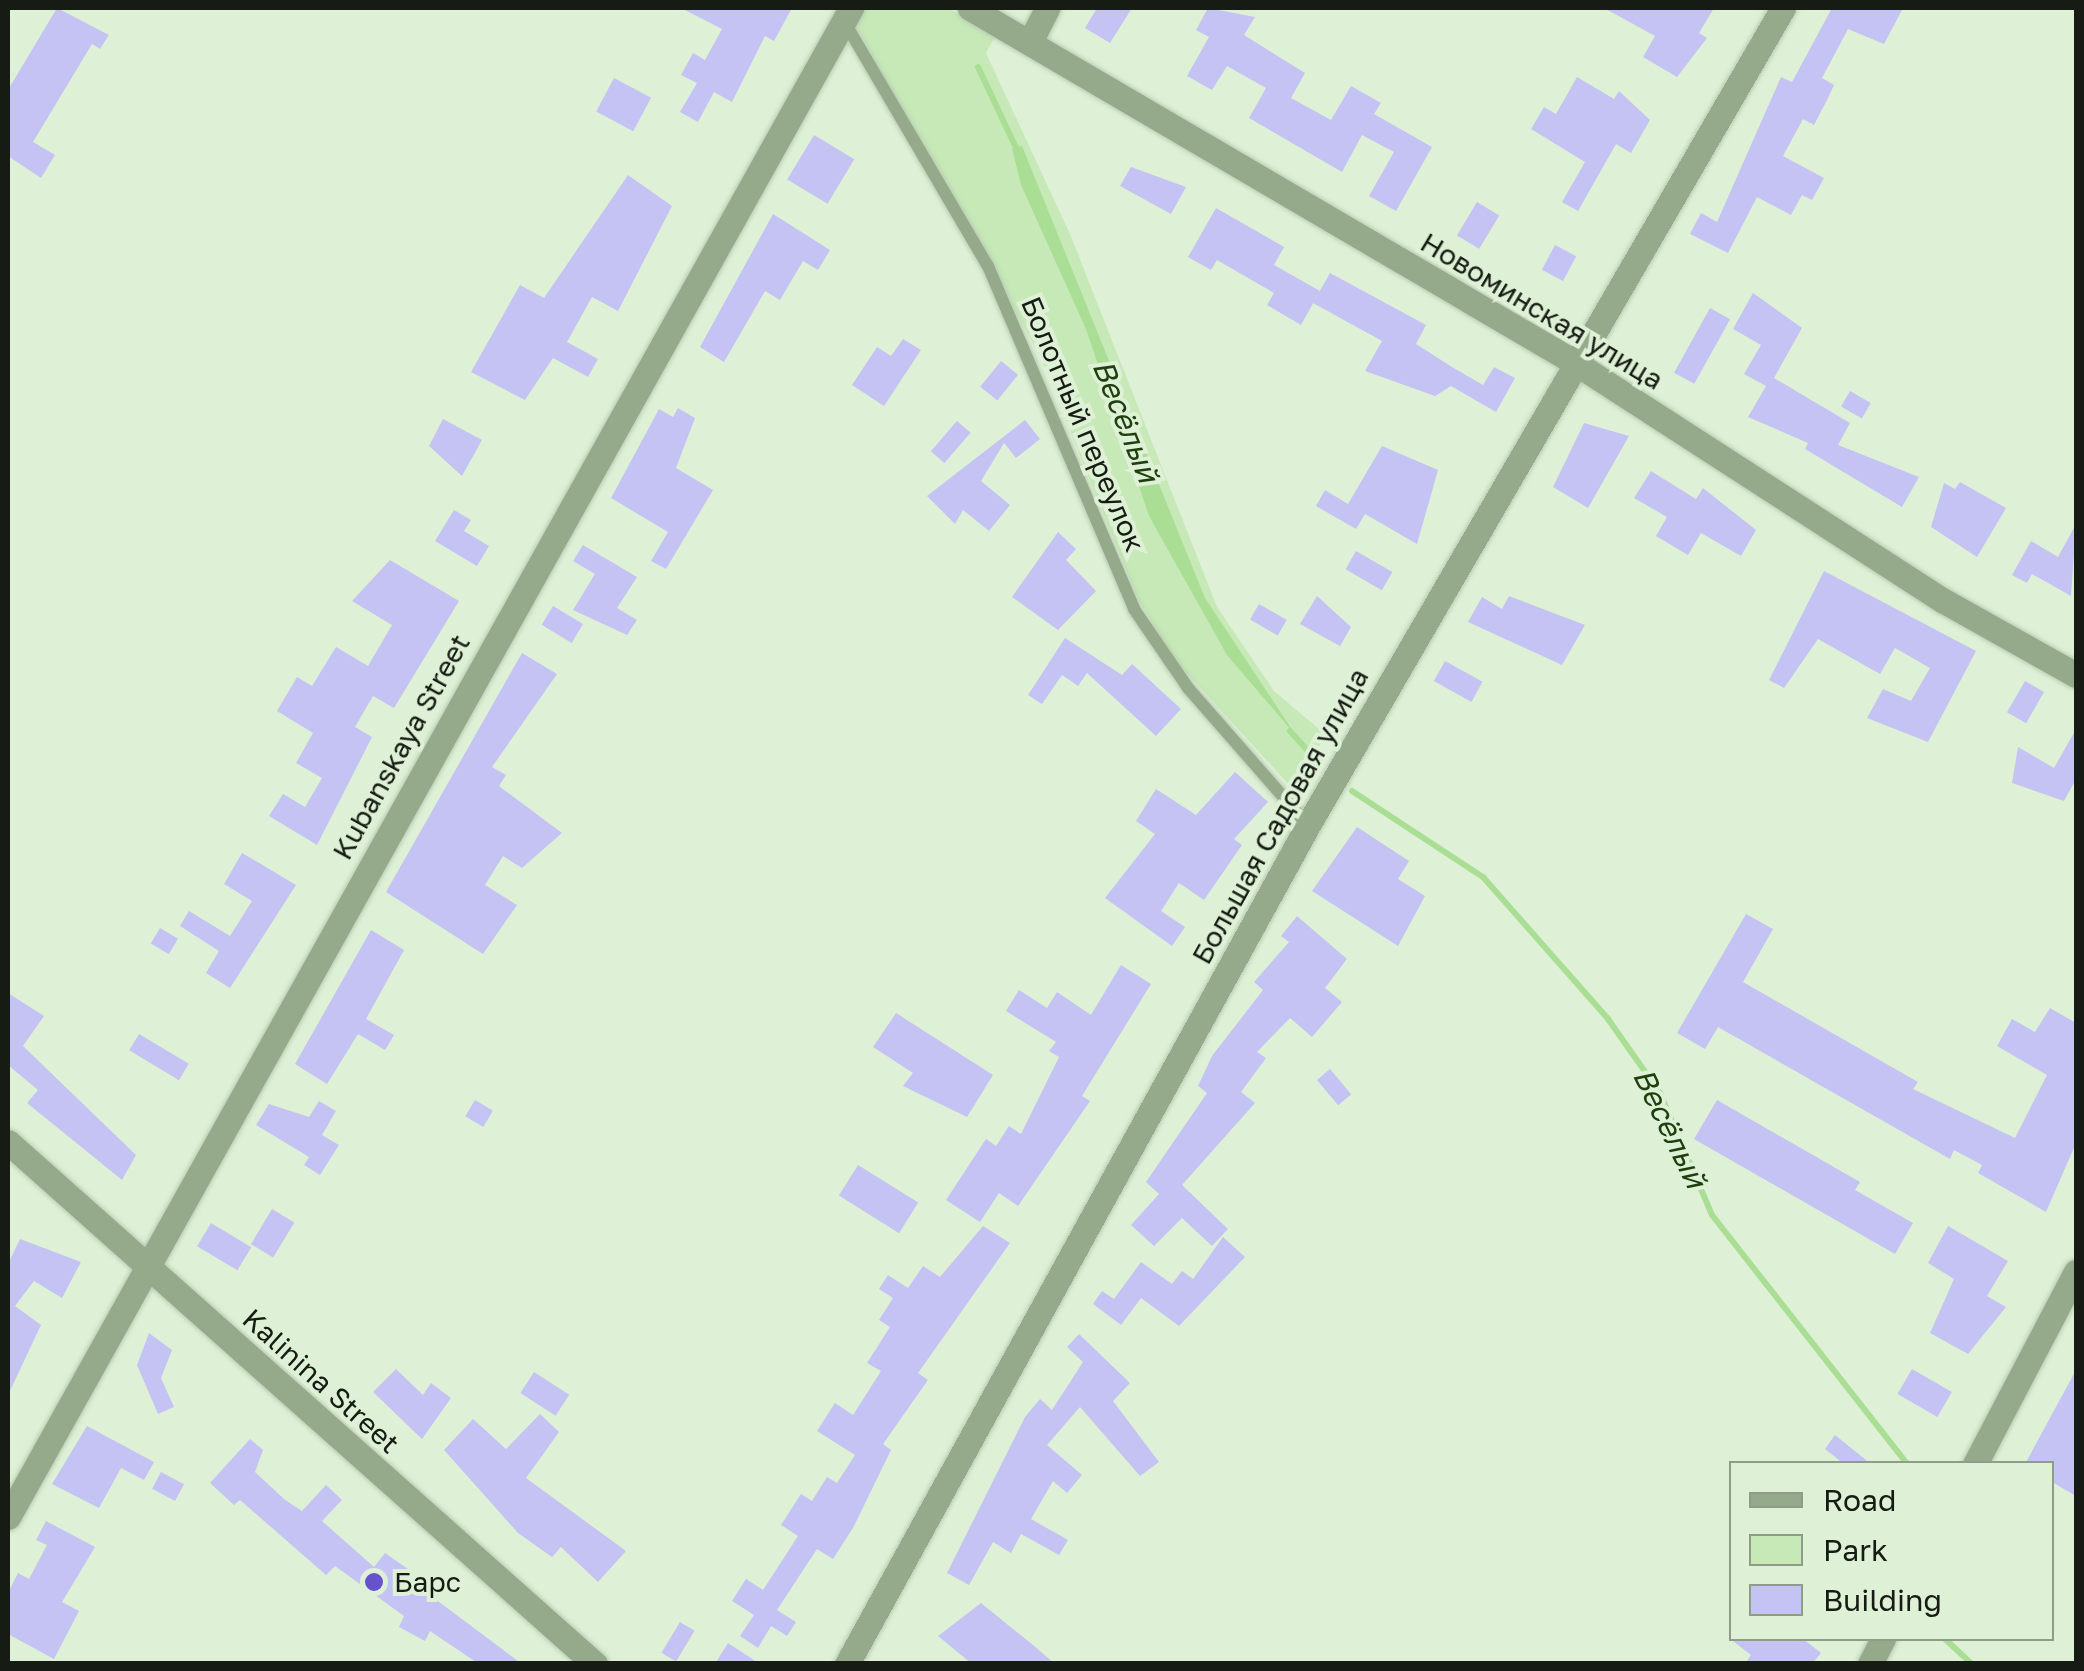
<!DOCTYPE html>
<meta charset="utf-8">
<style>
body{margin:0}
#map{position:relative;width:2084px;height:1671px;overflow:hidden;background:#def1d6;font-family:"Golos Text",sans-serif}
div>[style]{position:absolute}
.green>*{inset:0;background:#c6e9b7}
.water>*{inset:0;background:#abde95}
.stream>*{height:6px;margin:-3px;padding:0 3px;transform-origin:3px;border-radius:3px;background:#abde95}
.building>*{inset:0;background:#c4c3f3;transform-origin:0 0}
.roads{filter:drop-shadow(0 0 2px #bacbb3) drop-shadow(0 0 2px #bacbb3)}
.lane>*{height:12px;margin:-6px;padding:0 6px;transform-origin:6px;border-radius:6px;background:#94aa8b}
.street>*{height:25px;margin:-12.5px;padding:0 12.5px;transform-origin:12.5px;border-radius:12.5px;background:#94aa8b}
.dots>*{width:28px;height:28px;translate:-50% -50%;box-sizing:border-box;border:5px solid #def1d6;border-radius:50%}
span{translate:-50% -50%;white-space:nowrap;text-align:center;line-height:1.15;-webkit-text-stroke:8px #def1d6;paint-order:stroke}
.street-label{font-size:28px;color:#161c13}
.poi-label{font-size:28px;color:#161c13}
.left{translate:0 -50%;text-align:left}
.water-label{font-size:30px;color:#1f400e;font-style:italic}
.frame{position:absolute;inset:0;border:10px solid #161c13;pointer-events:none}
.legend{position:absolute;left:1729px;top:1461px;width:325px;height:180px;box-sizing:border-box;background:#def1d6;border:2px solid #8e9c88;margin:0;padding:12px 18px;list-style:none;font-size:30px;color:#161c13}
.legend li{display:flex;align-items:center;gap:20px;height:50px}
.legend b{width:50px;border:2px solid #8e9c88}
</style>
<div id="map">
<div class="green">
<i style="clip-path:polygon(860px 8px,948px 8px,996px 35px,986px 53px,1070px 234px,1217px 607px,1274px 691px,1326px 735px,1293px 789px,1175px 660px,1138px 599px,1040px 356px,853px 21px)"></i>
</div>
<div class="water">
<i style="clip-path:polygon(1022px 146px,1205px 598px,1297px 737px,1227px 655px,1149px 516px,1086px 329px,1021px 185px,1012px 148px)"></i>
</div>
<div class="stream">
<i style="left:978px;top:67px;width:94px;rotate:64.8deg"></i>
<i style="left:1290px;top:731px;width:31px;rotate:48deg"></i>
<i style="left:1352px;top:791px;width:157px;rotate:33.3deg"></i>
<i style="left:1483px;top:877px;width:189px;rotate:48.6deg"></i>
<i style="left:1608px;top:1019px;width:90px;rotate:54.9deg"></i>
<i style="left:1660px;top:1093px;width:133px;rotate:66.9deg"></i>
<i style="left:1712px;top:1215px;width:316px;rotate:51.9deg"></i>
<i style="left:1944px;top:1638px;width:38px;rotate:43deg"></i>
</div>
<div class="building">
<i style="clip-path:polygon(57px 8px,109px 35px,100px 49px,92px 44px,33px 142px,55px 155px,41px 178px,8px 156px,8px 90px)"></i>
<i style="clip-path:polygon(681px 8px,792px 8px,774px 41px,765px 36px,732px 102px,714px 92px,698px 122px,680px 112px,697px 83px,681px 75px,693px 53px,705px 60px,722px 29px)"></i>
<i style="clip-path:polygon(1097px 8px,1132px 8px,1110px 43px,1085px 28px)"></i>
<i style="clip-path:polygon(1208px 8px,1255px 17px,1244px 35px,1305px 73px,1291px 98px,1331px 120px,1351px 86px,1381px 103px,1374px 114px,1432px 147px,1396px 211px,1369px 196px,1394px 152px,1362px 135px,1342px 172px,1249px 118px,1266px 88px,1227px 66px,1212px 90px,1187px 76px,1209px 37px,1196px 30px)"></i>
<i style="clip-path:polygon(1604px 8px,1714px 8px,1699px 33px,1707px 38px,1677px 77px,1643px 57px,1655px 36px)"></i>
<i style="clip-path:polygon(1832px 8px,1903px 8px,1884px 44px,1848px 29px,1822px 78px,1834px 85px,1827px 100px,1814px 125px,1803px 119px,1783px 156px,1824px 178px,1812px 200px,1802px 195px,1791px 215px,1757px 197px,1728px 253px,1690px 234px,1701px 213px,1717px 222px,1781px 77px,1792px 82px)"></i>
<i style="clip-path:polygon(1577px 77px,1614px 99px,1619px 91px,1650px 120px,1631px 153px,1616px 144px,1578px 211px,1562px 202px,1585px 162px,1531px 129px,1544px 107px,1556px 114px)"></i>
<i style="left:614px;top:78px;width:42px;height:38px;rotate:28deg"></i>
<i style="left:814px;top:135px;width:47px;height:52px;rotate:31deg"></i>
<i style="clip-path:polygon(1131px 167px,1186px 187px,1171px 214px,1120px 186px)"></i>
<i style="clip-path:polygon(628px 175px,672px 206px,618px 311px,592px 297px,567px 342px,598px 359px,588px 377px,553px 358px,525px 400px,471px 372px,520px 285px,544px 298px)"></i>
<i style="left:1477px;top:202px;width:26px;height:39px;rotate:31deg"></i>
<i style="clip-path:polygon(1216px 208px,1284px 247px,1274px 265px,1320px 291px,1301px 325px,1267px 305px,1274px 293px,1217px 260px,1211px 270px,1188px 257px)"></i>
<i style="clip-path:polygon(773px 214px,830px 250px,818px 270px,803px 261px,780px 300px,765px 291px,724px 362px,700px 347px)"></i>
<i style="left:1555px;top:245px;width:24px;height:28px;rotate:28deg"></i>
<i style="clip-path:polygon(1330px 273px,1426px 325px,1416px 344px,1452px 367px,1483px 385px,1494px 367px,1515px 378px,1496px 412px,1451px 386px,1435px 396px,1365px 371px,1382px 341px,1313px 303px)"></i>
<i style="clip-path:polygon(1753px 293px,1802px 328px,1774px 378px,1850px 423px,1838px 445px,1919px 477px,1902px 507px,1805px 449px,1808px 443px,1748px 417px,1766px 386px,1744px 374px,1761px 345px,1733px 329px)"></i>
<i style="left:1710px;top:308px;width:23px;height:74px;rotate:29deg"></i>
<i style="clip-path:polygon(903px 339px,921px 350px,884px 406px,852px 385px,877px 347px,891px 356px)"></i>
<i style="left:1001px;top:361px;width:22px;height:33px;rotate:39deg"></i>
<i style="left:1850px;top:391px;width:24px;height:18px;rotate:30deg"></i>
<i style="clip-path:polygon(678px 408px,695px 418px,676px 468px,713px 490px,666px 569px,651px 561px,668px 532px,611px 498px,659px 409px,673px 417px)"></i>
<i style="clip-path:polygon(443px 419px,482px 440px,462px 476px,429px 446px)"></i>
<i style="clip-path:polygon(1025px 420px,1040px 439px,1016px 458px,1004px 443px,981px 481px,1010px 505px,989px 531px,963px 510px,955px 524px,927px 496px)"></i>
<i style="left:957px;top:421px;width:18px;height:40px;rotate:41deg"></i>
<i style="clip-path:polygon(1584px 423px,1629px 436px,1588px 508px,1553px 487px)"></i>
<i style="clip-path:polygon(1382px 446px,1438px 470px,1417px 544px,1365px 514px,1356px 529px,1316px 506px,1325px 490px,1348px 504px)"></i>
<i style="clip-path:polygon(1651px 471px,1696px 499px,1703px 488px,1756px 530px,1741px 556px,1701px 533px,1688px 555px,1656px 536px,1667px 517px,1634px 498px)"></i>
<i style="clip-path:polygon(1960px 482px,2006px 508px,1977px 557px,1931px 527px,1944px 483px,1955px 489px)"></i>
<i style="clip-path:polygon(454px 510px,471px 520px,464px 531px,489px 546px,477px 566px,435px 541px)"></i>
<i style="clip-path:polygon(2076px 524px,2071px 596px,2032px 574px,2027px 583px,2012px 575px,2031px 541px,2058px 557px)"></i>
<i style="clip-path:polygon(1058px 532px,1076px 549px,1066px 560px,1096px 591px,1058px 630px,1012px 597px)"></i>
<i style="clip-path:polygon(583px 545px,637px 577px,617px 608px,637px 620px,627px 635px,573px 610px,595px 574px,573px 561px)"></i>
<i style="left:1356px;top:551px;width:42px;height:21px;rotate:30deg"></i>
<i style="clip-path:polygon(390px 560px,459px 601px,394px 708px,373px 696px,355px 727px,372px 737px,317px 845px,269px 816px,283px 794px,305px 807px,322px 778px,296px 763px,313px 733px,277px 711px,297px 677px,312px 686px,336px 647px,368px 666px,392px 625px,352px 601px)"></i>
<i style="clip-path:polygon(1824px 571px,1976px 651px,1928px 742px,1867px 718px,1883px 689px,1911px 701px,1930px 668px,1895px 648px,1880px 674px,1818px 639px,1784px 688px,1769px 680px)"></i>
<i style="clip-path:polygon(1317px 596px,1351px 627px,1340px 646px,1300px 624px)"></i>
<i style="clip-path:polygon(1509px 596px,1585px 625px,1562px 665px,1468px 622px,1482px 597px,1502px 609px)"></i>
<i style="left:1259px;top:604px;width:32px;height:18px;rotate:30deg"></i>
<i style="left:553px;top:606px;width:35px;height:22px;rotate:31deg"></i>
<i style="clip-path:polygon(1065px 638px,1122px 675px,1132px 664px,1181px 709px,1156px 736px,1087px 673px,1078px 686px,1062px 675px,1042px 704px,1028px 695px)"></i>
<i style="clip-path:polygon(522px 653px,557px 674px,492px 767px,506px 775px,499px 786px,562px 833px,522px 868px,503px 856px,485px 885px,517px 905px,483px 954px,386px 892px)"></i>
<i style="left:1445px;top:661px;width:43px;height:23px;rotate:29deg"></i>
<i style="left:2025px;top:681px;width:22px;height:36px;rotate:30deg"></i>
<i style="clip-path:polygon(2076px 729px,2076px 779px,2064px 801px,2012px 783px,2018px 747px,2054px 768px)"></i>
<i style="clip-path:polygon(1235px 772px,1268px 802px,1234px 839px,1242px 845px,1204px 900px,1179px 883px,1161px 911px,1185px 927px,1172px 946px,1105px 898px,1155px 834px,1136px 821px,1156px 789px,1196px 815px)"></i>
<i style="clip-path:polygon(1357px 827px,1409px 861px,1398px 879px,1425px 896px,1398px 946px,1312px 891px)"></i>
<i style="clip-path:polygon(242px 853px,296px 885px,230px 988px,206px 973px,219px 951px,180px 926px,189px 911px,230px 936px,252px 901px,224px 884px)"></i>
<i style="clip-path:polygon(1746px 914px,1773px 929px,1743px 982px,1918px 1082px,1913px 1089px,2015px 1138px,2047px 1075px,1997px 1046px,2012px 1019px,2035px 1032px,2050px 1008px,2076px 1023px,2076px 1143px,2046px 1212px,1978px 1173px,1982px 1165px,1954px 1150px,1950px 1159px,1718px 1027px,1705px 1049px,1677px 1033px)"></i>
<i style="clip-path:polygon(1297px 916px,1347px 959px,1325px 988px,1342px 1002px,1312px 1037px,1290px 1018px,1257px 1052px,1266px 1058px,1241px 1092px,1255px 1103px,1182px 1185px,1228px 1229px,1212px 1246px,1182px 1218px,1154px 1246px,1131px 1225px,1159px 1194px,1146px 1182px,1207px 1093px,1198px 1086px,1212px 1056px,1263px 990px,1254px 982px,1289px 942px,1281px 936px)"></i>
<i style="left:160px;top:928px;width:21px;height:18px;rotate:31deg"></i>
<i style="clip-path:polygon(371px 930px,404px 950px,366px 1019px,394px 1035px,385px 1050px,358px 1034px,327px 1084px,295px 1064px)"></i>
<i style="clip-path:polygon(1121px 965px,1151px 984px,1082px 1096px,1090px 1101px,1018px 1206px,999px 1193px,980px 1222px,946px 1200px,986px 1139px,996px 1146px,1009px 1126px,1021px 1134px,1059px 1057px,1049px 1051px,1056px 1042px,1006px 1011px,1019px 990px,1047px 1008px,1057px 992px,1091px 1015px)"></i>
<i style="clip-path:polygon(8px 993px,44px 1016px,23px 1046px,136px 1155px,122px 1180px,27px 1103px,38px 1090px,8px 1065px)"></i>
<i style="clip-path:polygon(896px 1013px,993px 1075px,967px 1117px,903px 1086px,913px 1073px,873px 1047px)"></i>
<i style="left:139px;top:1034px;width:58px;height:19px;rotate:31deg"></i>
<i style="left:1330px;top:1069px;width:33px;height:17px;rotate:50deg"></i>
<i style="left:475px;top:1100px;width:21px;height:19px;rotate:31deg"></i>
<i style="clip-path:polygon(1717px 1100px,1860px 1182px,1855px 1190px,1913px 1223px,1895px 1254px,1694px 1139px)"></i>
<i style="clip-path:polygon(319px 1101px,336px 1111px,322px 1135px,339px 1145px,320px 1175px,304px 1165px,309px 1157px,256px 1125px,269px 1104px,309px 1117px)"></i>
<i style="left:858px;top:1165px;width:71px;height:36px;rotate:32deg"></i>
<i style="left:272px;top:1209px;width:26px;height:41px;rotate:31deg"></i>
<i style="left:211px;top:1223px;width:47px;height:27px;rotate:31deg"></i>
<i style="clip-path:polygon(983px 1226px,1010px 1243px,918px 1373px,928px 1380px,883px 1444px,891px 1450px,853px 1528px,833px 1559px,817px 1549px,777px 1610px,796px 1622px,787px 1636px,771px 1626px,758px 1648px,740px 1636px,754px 1615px,732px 1601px,746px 1579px,763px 1590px,798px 1536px,781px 1525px,801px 1494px,812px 1501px,827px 1477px,837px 1483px,855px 1455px,817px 1431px,835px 1403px,853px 1415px,881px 1371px,867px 1363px,890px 1327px,879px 1320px,893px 1298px,879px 1289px,888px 1275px,908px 1288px,923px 1266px,940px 1277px)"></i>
<i style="clip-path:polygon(1948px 1226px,2008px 1261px,1987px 1296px,2006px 1307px,1968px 1354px,1930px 1333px,1954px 1279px,1928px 1263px)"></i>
<i style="clip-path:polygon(1223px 1237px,1245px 1257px,1179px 1326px,1141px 1298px,1121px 1325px,1093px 1304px,1102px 1291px,1114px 1299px,1141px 1262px,1172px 1284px,1182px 1271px,1193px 1279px)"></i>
<i style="clip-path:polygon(20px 1239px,81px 1262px,62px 1298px,34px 1281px,15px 1306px,41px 1325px,8px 1395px,8px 1264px)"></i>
<i style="clip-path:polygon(149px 1333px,172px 1350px,161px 1378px,174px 1407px,158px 1414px,137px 1365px)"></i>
<i style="clip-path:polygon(1079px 1334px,1130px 1383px,1113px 1401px,1159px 1462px,1140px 1476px,1080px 1407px,1047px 1445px,1082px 1475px,1067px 1493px,1053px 1481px,1031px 1519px,1068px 1540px,1059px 1555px,1021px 1534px,1011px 1553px,993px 1542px,969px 1585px,947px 1573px,1025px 1417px,1040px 1399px,1052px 1410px,1083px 1362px,1067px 1347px)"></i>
<i style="clip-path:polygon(396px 1369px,423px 1395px,431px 1383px,451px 1398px,422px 1439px,373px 1392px)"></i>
<i style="left:1912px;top:1369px;width:46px;height:29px;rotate:30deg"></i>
<i style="clip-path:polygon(2076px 1370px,2076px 1496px,2052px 1482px,2052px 1464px,2025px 1464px)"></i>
<i style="left:534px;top:1372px;width:42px;height:25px;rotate:33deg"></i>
<i style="clip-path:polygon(540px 1414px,559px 1432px,526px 1478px,626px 1551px,598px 1582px,561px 1547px,552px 1557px,518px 1533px,444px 1450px,473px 1419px,506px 1449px)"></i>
<i style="clip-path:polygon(87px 1426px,154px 1462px,144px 1480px,121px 1468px,99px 1508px,52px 1484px)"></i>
<i style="clip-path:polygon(1835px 1435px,1871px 1464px,1844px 1464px,1825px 1449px)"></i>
<i style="clip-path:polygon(250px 1439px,263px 1450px,255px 1472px,284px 1499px,302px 1511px,326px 1485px,342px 1500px,322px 1521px,374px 1567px,385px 1553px,408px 1569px,403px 1575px,522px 1664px,479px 1664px,430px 1631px,425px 1641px,399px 1627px,404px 1616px,335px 1566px,326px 1575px,240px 1500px,234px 1505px,210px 1483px)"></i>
<i style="left:161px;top:1472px;width:26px;height:19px;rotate:28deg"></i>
<i style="clip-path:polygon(46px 1521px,95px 1547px,62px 1602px,79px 1611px,54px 1659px,8px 1634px,8px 1593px,18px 1573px,29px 1579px,47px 1545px,36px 1540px)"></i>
<i style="clip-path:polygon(981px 1603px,1033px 1645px,1055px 1664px,972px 1664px,938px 1636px)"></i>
<i style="left:680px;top:1622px;width:17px;height:36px;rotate:31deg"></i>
<i style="clip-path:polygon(1729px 1638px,1802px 1638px,1821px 1653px,1812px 1664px,1745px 1664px,1751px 1655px)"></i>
<i style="clip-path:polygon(728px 1643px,760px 1664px,715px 1664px)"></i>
</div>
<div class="roads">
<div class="lane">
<i style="left:844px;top:21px;width:284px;rotate:59.6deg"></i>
<i style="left:988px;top:266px;width:373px;rotate:66.9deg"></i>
<i style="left:1134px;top:609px;width:96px;rotate:55.6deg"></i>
<i style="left:1188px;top:688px;width:182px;rotate:48.8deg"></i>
</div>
<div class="street">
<i style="left:970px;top:8px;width:700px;rotate:30.37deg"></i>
<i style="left:1574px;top:362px;width:440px;rotate:32.9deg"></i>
<i style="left:1944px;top:601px;width:151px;rotate:29.3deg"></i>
<i style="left:1030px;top:42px;width:38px;rotate:-63deg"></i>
<i style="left:8px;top:1142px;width:786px;rotate:41.65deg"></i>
<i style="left:1975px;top:1464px;width:217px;rotate:-62.3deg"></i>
<i style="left:8px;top:1517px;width:1729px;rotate:-60.81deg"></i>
<i style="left:847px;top:1664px;width:957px;rotate:-61.21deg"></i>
<i style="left:1308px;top:825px;width:945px;rotate:-59.83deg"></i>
<i style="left:1870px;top:1664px;width:29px;rotate:-63deg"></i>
</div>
</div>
<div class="dots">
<i style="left:374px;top:1582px;background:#6652cb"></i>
</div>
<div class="street-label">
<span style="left:1542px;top:311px;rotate:31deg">Новоминская улица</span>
<span style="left:1083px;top:424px;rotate:67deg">Болотный переулок</span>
<span style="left:401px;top:747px;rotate:-61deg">Kubanskaya Street</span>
<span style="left:1280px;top:816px;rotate:-61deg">Большая Садовая улица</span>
<span style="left:321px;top:1381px;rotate:42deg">Kalinina Street</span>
</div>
<div class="poi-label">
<span class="left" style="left:394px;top:1582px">Барс</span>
</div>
<div class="water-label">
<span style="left:1126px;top:421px;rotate:68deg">Весёлый</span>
<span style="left:1670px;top:1128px;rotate:64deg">Весёлый</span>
</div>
<div class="frame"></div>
<ul class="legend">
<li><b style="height:12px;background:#94aa8b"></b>Road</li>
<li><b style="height:28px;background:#c6e9b7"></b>Park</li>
<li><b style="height:28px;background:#c4c3f3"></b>Building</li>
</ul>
</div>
